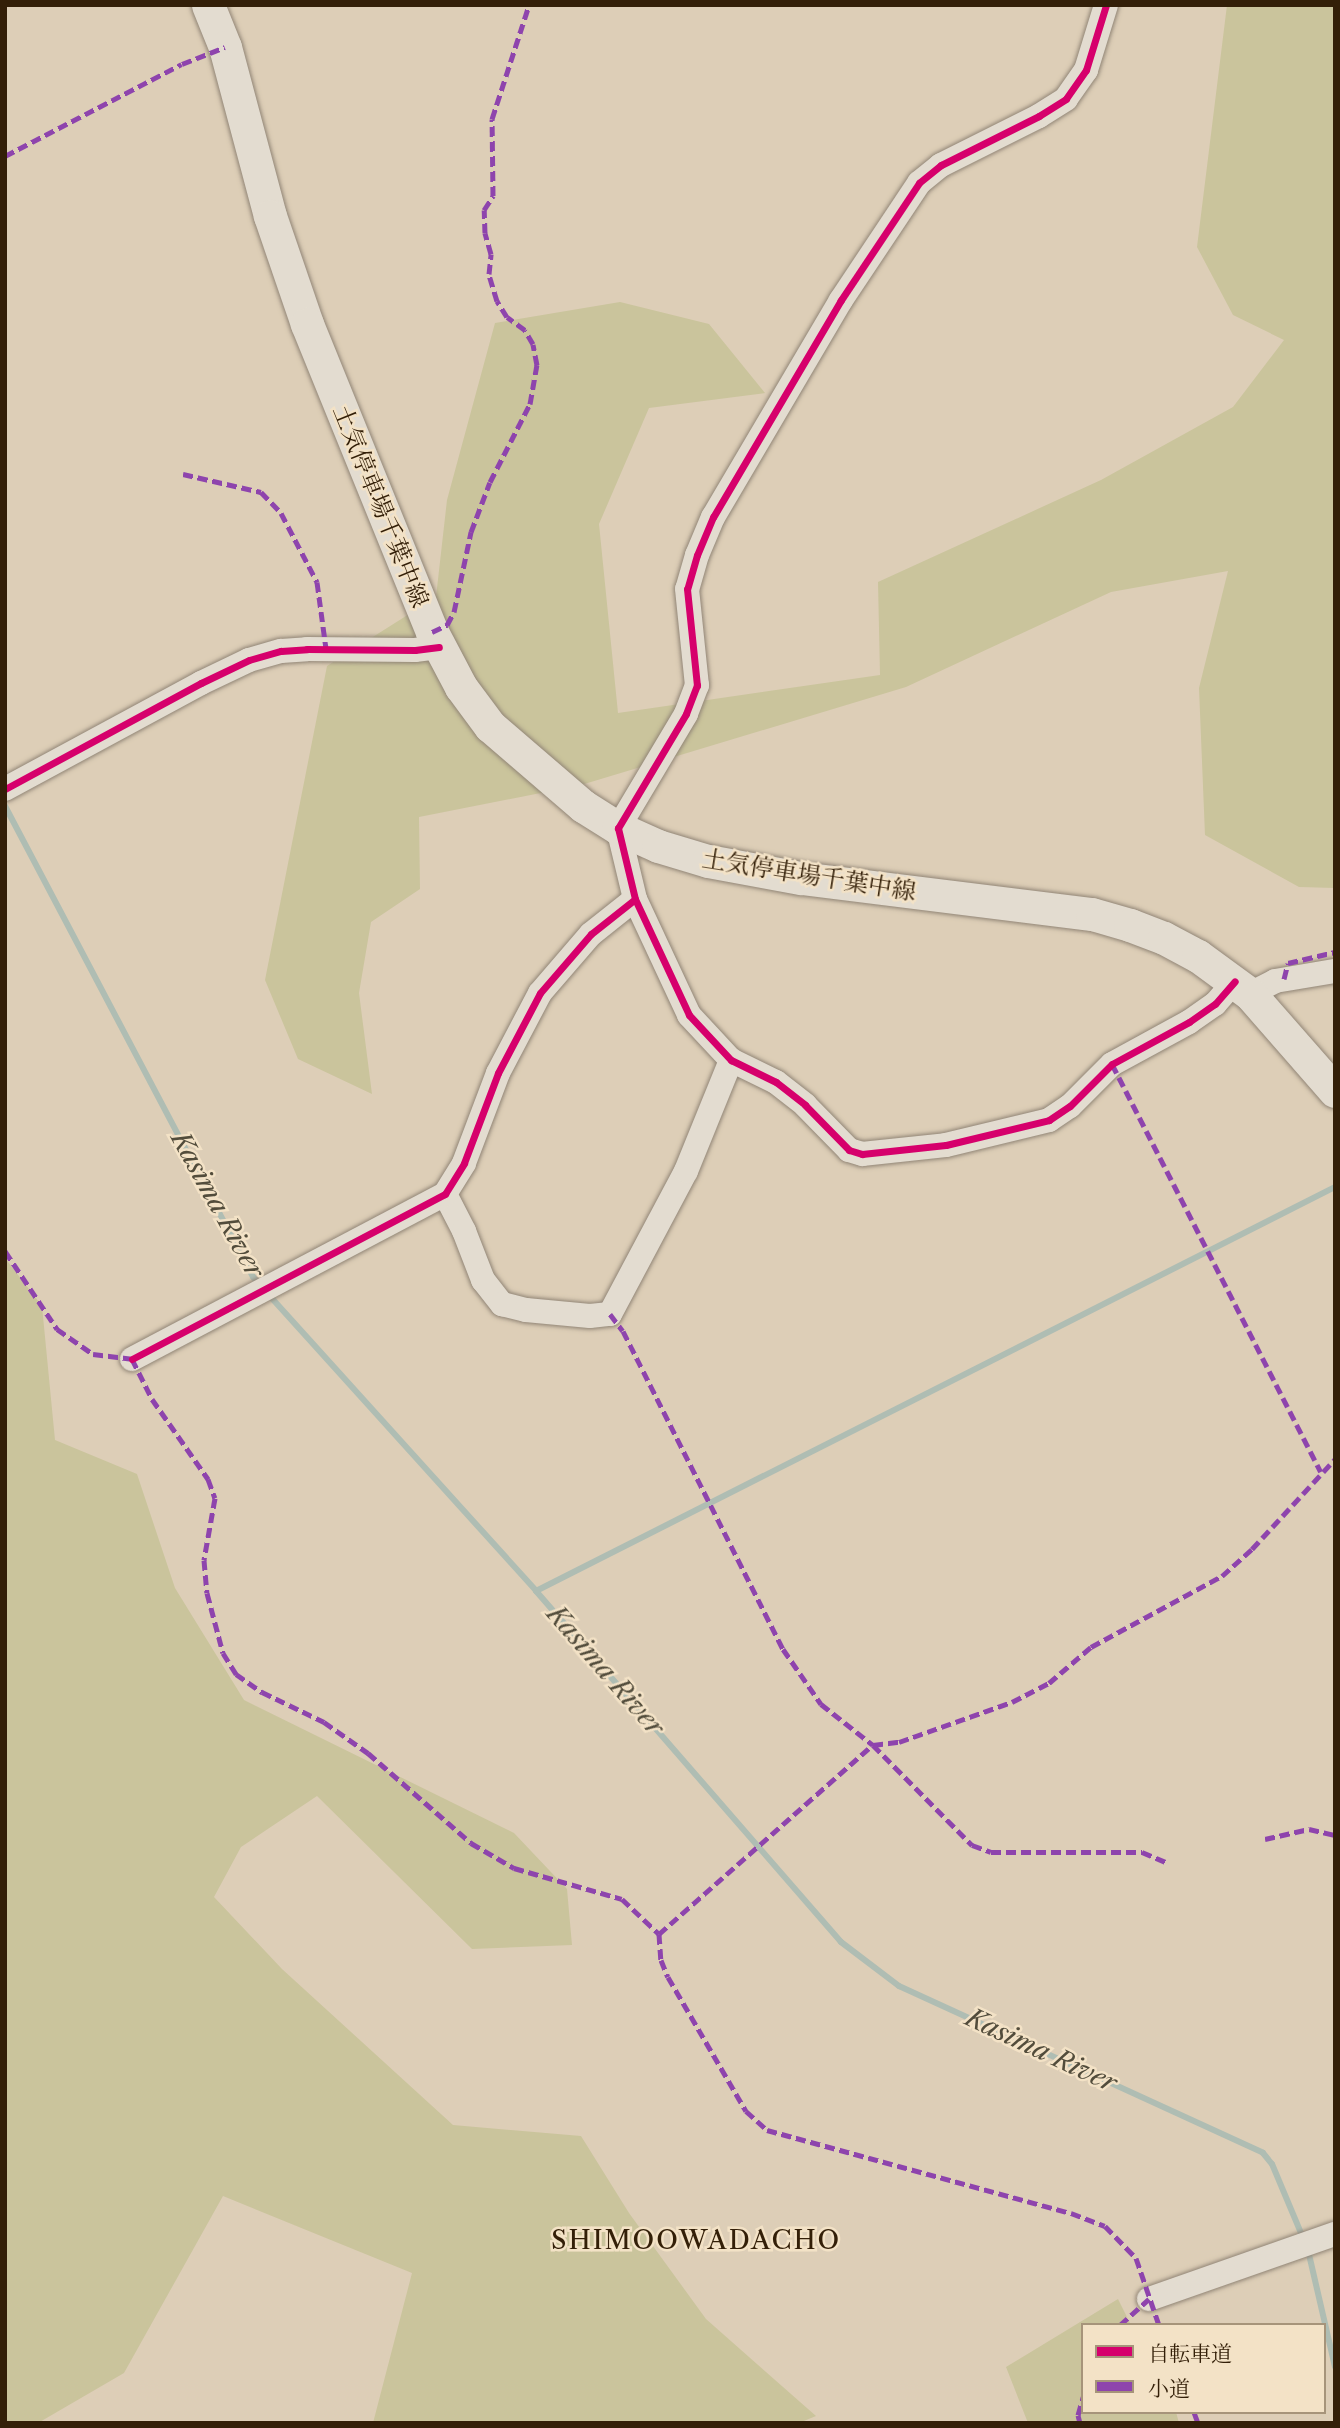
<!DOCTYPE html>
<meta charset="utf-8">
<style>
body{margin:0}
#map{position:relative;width:1340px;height:2428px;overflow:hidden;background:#ddceb7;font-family:"Libre Caslon Text","Noto Serif JP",serif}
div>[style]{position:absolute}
.green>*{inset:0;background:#cac49c}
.stream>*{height:6px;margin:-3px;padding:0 3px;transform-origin:3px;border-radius:3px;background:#afbdb3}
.roads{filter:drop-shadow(0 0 2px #918576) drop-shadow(0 0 2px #918576)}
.minor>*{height:24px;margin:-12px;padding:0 12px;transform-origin:12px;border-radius:12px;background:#e3dcd0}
.secondary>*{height:33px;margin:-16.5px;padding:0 16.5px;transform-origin:16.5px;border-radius:16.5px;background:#e3dcd0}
.quiet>*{height:5px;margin-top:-2.5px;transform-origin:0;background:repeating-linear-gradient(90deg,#8e44ad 0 10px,transparent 0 15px)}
.cycleway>*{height:7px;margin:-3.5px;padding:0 3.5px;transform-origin:3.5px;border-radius:3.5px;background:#d6006c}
span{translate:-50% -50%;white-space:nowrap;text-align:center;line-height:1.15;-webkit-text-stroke:5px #f3e2c6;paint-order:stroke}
.street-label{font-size:24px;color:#331f08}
.water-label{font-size:26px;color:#524c3b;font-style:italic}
.neighbourhood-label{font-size:26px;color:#331f08;letter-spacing:2px}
.frame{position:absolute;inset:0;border:7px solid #331f08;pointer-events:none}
.legend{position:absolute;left:1081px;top:2323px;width:245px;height:91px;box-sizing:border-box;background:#f3e2c6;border:2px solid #a6947a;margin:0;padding:9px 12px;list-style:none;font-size:21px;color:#331f08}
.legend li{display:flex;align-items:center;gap:14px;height:35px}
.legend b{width:35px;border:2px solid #a6947a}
</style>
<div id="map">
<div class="green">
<i style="clip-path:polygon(1227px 5px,1335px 5px,1335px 888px,1299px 887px,1205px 835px,1199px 688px,1228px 571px,1111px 592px,906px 687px,581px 785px,419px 817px,420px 889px,371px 922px,359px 993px,372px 1094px,298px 1059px,265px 980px,327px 666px,436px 597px,447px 500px,495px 323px,620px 302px,709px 324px,765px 393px,649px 408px,599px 524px,618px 713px,880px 675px,878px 582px,1101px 480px,1233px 407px,1284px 340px,1233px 315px,1197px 247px)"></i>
<i style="clip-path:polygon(5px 1258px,42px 1306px,55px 1440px,137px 1474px,175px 1588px,244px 1700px,514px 1833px,567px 1889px,572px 1945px,472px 1949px,317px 1796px,241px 1847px,214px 1897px,282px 1969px,453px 2125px,581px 2136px,629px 2213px,706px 2319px,816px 2416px,799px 2423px,373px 2423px,412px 2273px,223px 2196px,124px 2373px,38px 2423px,5px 2423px)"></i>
<i style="clip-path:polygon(1118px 2299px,1131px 2325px,1083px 2325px,1083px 2412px,1176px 2412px,1179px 2423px,1028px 2423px,1006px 2367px)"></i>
</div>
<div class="stream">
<i style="left:5px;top:806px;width:532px;rotate:62.23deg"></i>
<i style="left:253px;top:1277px;width:12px;rotate:48deg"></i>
<i style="left:268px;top:1294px;width:400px;rotate:47.9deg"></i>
<i style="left:536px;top:1591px;width:465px;rotate:49deg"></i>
<i style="left:841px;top:1942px;width:73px;rotate:37.2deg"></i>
<i style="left:899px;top:1986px;width:400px;rotate:24.6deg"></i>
<i style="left:1263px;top:2153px;width:14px;rotate:51deg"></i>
<i style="left:1272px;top:2164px;width:82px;rotate:67.2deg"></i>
<i style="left:536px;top:1591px;width:895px;rotate:-26.82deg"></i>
<i style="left:1308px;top:2250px;width:120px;rotate:77deg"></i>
</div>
<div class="roads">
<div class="minor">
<i style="left:1106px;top:5px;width:68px;rotate:107.1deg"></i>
<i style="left:1086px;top:70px;width:35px;rotate:125deg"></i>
<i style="left:1066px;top:99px;width:32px;rotate:148deg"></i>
<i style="left:1039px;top:116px;width:110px;rotate:153.4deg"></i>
<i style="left:941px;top:165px;width:28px;rotate:141deg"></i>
<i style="left:919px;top:183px;width:141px;rotate:123.7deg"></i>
<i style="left:841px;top:300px;width:252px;rotate:120.5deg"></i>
<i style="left:713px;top:517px;width:41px;rotate:112.8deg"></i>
<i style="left:697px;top:555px;width:35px;rotate:106deg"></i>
<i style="left:687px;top:589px;width:97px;rotate:84.1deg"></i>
<i style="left:697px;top:685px;width:31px;rotate:111deg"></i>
<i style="left:686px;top:714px;width:133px;rotate:120.8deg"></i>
<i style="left:618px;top:828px;width:73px;rotate:76.5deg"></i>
<i style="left:635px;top:899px;width:128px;rotate:65deg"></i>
<i style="left:689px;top:1015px;width:62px;rotate:47deg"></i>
<i style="left:731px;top:1060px;width:50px;rotate:26.1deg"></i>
<i style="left:776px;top:1082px;width:37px;rotate:38deg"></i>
<i style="left:805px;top:1105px;width:63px;rotate:45.6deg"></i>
<i style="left:849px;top:1150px;width:14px;rotate:17deg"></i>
<i style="left:862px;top:1154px;width:84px;rotate:-6.1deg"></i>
<i style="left:946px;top:1145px;width:106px;rotate:-13.6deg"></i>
<i style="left:1049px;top:1120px;width:25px;rotate:-34deg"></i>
<i style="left:1070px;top:1106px;width:59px;rotate:-45deg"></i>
<i style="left:1112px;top:1064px;width:88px;rotate:-28.6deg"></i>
<i style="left:1189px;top:1022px;width:32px;rotate:-35deg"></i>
<i style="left:1215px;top:1004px;width:30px;rotate:-49deg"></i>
<i style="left:5px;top:789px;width:223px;rotate:-28.4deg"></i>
<i style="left:201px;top:683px;width:53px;rotate:-25.6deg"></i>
<i style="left:249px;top:660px;width:33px;rotate:-16deg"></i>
<i style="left:281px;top:651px;width:26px;rotate:-4deg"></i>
<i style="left:307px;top:649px;width:108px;rotate:0.5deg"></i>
<i style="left:415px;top:650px;width:24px;rotate:-7deg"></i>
<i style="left:1250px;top:994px;width:28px;rotate:-27deg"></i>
<i style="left:1275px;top:981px;width:61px;rotate:-9.5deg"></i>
<i style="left:445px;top:1194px;width:42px;rotate:62.8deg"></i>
<i style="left:464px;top:1231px;width:53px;rotate:68.8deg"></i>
<i style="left:483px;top:1280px;width:31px;rotate:52deg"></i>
<i style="left:502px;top:1304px;width:25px;rotate:14deg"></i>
<i style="left:526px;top:1310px;width:64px;rotate:5.4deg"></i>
<i style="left:590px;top:1316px;width:20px;rotate:-6deg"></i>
<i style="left:610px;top:1314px;width:162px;rotate:-62deg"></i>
<i style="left:686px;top:1171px;width:120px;rotate:-67.9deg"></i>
<i style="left:132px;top:1359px;width:354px;rotate:-27.8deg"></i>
<i style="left:445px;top:1194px;width:36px;rotate:-58deg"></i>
<i style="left:464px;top:1163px;width:96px;rotate:-69.3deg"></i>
<i style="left:498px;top:1073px;width:90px;rotate:-62.3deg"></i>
<i style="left:540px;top:993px;width:78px;rotate:-49.2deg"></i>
<i style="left:591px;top:934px;width:56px;rotate:-38.5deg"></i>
<i style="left:1149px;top:2299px;width:197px;rotate:-19.3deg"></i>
</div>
<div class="secondary">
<i style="left:208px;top:5px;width:45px;rotate:68deg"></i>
<i style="left:225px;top:47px;width:175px;rotate:75.1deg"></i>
<i style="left:270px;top:216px;width:114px;rotate:71.1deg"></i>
<i style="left:307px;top:324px;width:332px;rotate:67.9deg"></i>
<i style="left:432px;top:632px;width:62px;rotate:62.2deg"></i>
<i style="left:461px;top:687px;width:49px;rotate:53.4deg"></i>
<i style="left:490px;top:726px;width:123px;rotate:40.7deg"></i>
<i style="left:583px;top:806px;width:41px;rotate:32.2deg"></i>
<i style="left:618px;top:828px;width:44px;rotate:24.2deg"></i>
<i style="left:658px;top:846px;width:52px;rotate:16.7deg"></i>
<i style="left:708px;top:861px;width:95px;rotate:10.4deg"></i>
<i style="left:801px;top:878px;width:293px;rotate:7.1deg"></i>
<i style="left:1092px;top:914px;width:40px;rotate:16deg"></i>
<i style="left:1130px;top:925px;width:36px;rotate:21deg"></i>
<i style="left:1164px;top:938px;width:38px;rotate:28deg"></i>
<i style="left:1198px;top:956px;width:64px;rotate:36.2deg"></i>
<i style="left:1250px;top:994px;width:129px;rotate:48.8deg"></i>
</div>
</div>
<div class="quiet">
<i style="left:5px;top:156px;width:199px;rotate:-27.5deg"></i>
<i style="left:182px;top:64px;width:46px;rotate:-21.6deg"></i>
<i style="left:183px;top:474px;width:80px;rotate:13deg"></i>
<i style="left:261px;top:492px;width:29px;rotate:46deg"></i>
<i style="left:281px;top:513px;width:78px;rotate:62.4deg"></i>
<i style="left:317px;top:582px;width:68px;rotate:82.3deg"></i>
<i style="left:432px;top:632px;width:17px;rotate:-25deg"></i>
<i style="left:447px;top:625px;width:15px;rotate:-62deg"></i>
<i style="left:454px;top:612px;width:82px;rotate:-78deg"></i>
<i style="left:471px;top:532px;width:53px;rotate:-69.2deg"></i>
<i style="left:490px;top:482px;width:88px;rotate:-62.9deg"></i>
<i style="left:530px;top:404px;width:40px;rotate:-80deg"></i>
<i style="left:537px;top:365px;width:21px;rotate:-101deg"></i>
<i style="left:533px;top:344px;width:16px;rotate:-120deg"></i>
<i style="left:525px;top:330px;width:22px;rotate:-144deg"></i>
<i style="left:507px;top:317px;width:19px;rotate:-122deg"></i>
<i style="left:497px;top:301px;width:28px;rotate:-107deg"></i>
<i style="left:489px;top:274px;width:20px;rotate:-84deg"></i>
<i style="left:491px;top:254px;width:22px;rotate:-106deg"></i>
<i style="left:485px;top:233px;width:23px;rotate:-92deg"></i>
<i style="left:484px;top:210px;width:17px;rotate:-57deg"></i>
<i style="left:493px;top:196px;width:77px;rotate:-90.7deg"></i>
<i style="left:492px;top:119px;width:120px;rotate:-72deg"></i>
<i style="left:1284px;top:979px;width:16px;rotate:-76deg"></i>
<i style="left:1288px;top:963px;width:48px;rotate:-13.2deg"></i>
<i style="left:1112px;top:1064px;width:458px;rotate:62.9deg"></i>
<i style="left:5px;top:1251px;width:94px;rotate:56.3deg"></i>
<i style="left:57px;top:1329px;width:44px;rotate:34.8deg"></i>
<i style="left:93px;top:1354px;width:39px;rotate:7deg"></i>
<i style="left:132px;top:1359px;width:45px;rotate:63.4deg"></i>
<i style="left:152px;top:1399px;width:98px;rotate:55deg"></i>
<i style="left:208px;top:1479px;width:20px;rotate:70deg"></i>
<i style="left:215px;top:1498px;width:63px;rotate:100.1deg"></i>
<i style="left:204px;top:1560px;width:33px;rotate:85deg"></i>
<i style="left:207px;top:1593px;width:62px;rotate:75.1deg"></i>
<i style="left:223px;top:1653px;width:25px;rotate:58deg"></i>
<i style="left:236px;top:1674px;width:32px;rotate:35deg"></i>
<i style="left:262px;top:1692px;width:69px;rotate:25.8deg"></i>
<i style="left:324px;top:1722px;width:54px;rotate:35.2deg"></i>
<i style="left:368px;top:1753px;width:137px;rotate:41.1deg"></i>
<i style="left:471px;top:1843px;width:50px;rotate:30.2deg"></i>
<i style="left:514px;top:1868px;width:112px;rotate:16deg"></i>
<i style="left:622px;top:1899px;width:51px;rotate:43.4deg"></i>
<i style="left:659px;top:1934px;width:26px;rotate:86deg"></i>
<i style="left:661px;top:1960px;width:18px;rotate:68deg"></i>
<i style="left:668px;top:1977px;width:155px;rotate:59.8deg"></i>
<i style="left:746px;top:2111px;width:28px;rotate:42deg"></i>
<i style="left:767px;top:2130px;width:315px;rotate:15.3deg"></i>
<i style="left:1071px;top:2213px;width:36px;rotate:21deg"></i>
<i style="left:1105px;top:2226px;width:45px;rotate:45.9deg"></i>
<i style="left:1136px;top:2258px;width:71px;rotate:71.1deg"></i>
<i style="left:610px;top:1314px;width:21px;rotate:53deg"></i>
<i style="left:623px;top:1331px;width:356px;rotate:63.3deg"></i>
<i style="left:783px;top:1649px;width:67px;rotate:55.4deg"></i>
<i style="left:821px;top:1704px;width:66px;rotate:38.3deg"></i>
<i style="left:873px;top:1745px;width:141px;rotate:45.3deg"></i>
<i style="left:972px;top:1845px;width:20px;rotate:20deg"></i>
<i style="left:991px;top:1852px;width:151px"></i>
<i style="left:1142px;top:1852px;width:26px;rotate:23deg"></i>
<i style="left:1265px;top:1839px;width:45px;rotate:-12.8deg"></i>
<i style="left:1309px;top:1829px;width:27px;rotate:13deg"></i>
<i style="left:659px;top:1934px;width:286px;rotate:-41.5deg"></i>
<i style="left:873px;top:1745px;width:26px;rotate:-7deg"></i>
<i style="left:899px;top:1742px;width:120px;rotate:-19.5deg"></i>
<i style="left:1012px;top:1702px;width:42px;rotate:-27.2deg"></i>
<i style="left:1049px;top:1683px;width:55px;rotate:-40.6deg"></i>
<i style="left:1091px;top:1647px;width:149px;rotate:-28.5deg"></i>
<i style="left:1222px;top:1576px;width:40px;rotate:-42deg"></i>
<i style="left:1252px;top:1549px;width:122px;rotate:-47.3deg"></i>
<i style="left:1120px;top:2325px;width:39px;rotate:-42deg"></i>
<i style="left:1194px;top:2412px;width:12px;rotate:70deg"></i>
<i style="left:1080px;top:2423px;width:8px;rotate:-104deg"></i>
<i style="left:1078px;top:2415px;width:19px;rotate:-74deg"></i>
</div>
<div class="cycleway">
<i style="left:1106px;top:5px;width:68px;rotate:107.1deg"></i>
<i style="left:1086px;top:70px;width:35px;rotate:125deg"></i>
<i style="left:1066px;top:99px;width:32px;rotate:148deg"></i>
<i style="left:1039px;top:116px;width:110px;rotate:153.4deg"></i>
<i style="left:941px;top:165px;width:28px;rotate:141deg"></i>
<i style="left:919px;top:183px;width:141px;rotate:123.7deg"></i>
<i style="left:841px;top:300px;width:252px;rotate:120.5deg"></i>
<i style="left:713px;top:517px;width:41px;rotate:112.8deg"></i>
<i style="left:697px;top:555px;width:35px;rotate:106deg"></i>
<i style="left:687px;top:589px;width:97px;rotate:84.1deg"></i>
<i style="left:697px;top:685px;width:31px;rotate:111deg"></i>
<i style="left:686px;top:714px;width:133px;rotate:120.8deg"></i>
<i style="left:618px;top:828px;width:73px;rotate:76.5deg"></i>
<i style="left:635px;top:899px;width:128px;rotate:65deg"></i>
<i style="left:689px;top:1015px;width:62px;rotate:47deg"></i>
<i style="left:731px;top:1060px;width:50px;rotate:26.1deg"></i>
<i style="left:776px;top:1082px;width:37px;rotate:38deg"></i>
<i style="left:805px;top:1105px;width:63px;rotate:45.6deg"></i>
<i style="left:849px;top:1150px;width:14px;rotate:17deg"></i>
<i style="left:862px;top:1154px;width:84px;rotate:-6.1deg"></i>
<i style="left:946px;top:1145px;width:106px;rotate:-13.6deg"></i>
<i style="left:1049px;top:1120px;width:25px;rotate:-34deg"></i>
<i style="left:1070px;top:1106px;width:59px;rotate:-45deg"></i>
<i style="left:1112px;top:1064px;width:88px;rotate:-28.6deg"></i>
<i style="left:1189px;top:1022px;width:32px;rotate:-35deg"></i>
<i style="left:1215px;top:1004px;width:30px;rotate:-49deg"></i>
<i style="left:5px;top:789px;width:223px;rotate:-28.4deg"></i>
<i style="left:201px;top:683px;width:53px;rotate:-25.6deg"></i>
<i style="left:249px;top:660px;width:33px;rotate:-16deg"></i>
<i style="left:281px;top:651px;width:26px;rotate:-4deg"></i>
<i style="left:307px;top:649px;width:108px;rotate:0.5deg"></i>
<i style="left:415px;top:650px;width:24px;rotate:-7deg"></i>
<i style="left:132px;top:1359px;width:354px;rotate:-27.8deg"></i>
<i style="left:445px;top:1194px;width:36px;rotate:-58deg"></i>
<i style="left:464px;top:1163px;width:96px;rotate:-69.3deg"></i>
<i style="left:498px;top:1073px;width:90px;rotate:-62.3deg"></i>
<i style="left:540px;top:993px;width:78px;rotate:-49.2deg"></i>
<i style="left:591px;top:934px;width:56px;rotate:-38.5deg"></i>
</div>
<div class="street-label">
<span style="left:381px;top:506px;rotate:68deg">土気停車場千葉中線</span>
<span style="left:809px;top:875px;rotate:9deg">土気停車場千葉中線</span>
</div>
<div class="water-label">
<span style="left:217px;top:1205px;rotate:61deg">Kasima River</span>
<span style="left:605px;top:1671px;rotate:49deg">Kasima River</span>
<span style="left:1041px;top:2051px;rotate:25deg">Kasima River</span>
</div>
<div class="neighbourhood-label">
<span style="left:696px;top:2241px">SHIMOOWADACHO</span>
</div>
<div class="frame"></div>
<ul class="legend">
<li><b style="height:9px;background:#d6006c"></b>自転車道</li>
<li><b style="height:9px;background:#8e44ad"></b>小道</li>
</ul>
</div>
